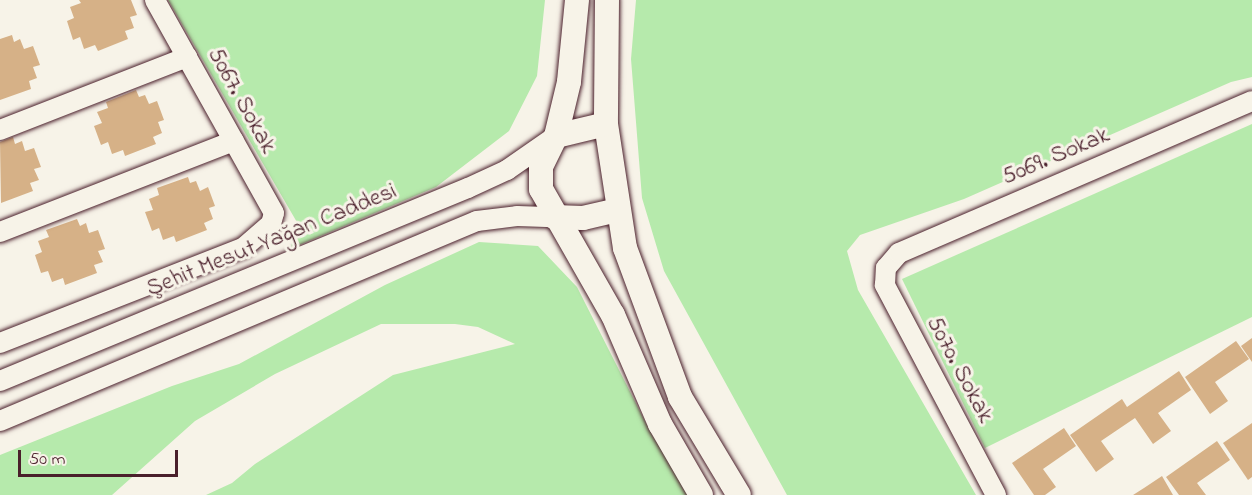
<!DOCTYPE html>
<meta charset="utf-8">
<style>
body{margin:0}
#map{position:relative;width:1252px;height:495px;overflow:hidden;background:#f7f3e8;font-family:"Indie Flower",sans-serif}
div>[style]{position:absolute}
.green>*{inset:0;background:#b6eaac}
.building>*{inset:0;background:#d6b187}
.roads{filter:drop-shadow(0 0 2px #4a1f2b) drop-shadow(0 0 2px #4a1f2b)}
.minor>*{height:20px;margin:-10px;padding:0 10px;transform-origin:10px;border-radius:10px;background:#f7f3e8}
.tertiary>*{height:24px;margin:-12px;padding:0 12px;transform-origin:12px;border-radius:12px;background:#f7f3e8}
span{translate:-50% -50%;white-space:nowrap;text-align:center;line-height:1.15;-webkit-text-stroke:6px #f7f3e8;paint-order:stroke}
.street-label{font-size:24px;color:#4a1f2b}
.scale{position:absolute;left:18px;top:450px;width:160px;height:27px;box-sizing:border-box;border:3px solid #4a1f2b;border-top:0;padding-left:8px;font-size:18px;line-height:21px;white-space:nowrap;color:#4a1f2b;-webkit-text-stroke:4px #f7f3e8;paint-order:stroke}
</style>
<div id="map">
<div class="green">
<i style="clip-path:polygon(168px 0,545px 0,537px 76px,509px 131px,436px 187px,290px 249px,298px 224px)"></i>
<i style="clip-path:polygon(636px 0,1252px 0,1252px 77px,1231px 82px,964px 199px,860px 235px,847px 251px,858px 290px,976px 495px,787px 495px,664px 271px,642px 198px,631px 59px)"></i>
<i style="clip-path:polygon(1252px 124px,1252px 317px,985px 448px,902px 279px)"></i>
<i style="clip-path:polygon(479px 242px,538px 246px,577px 287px,652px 435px,691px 495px,206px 495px,232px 483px,255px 464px,393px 375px,515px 344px,478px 327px,455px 324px,381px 324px,275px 374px,195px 421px,112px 495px,0 495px,0 455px,172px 386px,239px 364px,385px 285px)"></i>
</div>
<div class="building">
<i style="clip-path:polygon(79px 0,131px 0,137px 15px,130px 17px,134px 28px,125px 31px,128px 39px,98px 51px,95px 45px,84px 49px,80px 37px,73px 40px,67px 21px,74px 18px,70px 7px,81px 3px)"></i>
<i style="clip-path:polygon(12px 35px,14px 42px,20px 39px,24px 49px,33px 46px,40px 65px,33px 67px,37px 78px,29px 81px,31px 89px,0 100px,0 39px)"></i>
<i style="clip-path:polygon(136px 90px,139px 97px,145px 95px,149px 104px,157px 101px,164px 120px,158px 122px,162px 133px,153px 137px,156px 144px,125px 156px,123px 150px,112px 154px,108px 142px,101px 145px,94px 126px,102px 123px,97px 112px,108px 108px,106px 102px)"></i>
<i style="clip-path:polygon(13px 137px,15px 144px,22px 141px,25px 151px,34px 148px,41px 167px,34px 169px,39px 180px,30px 183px,33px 191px,1px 203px,0 142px)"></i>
<i style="clip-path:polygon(188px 177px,190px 183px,196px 181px,200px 191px,208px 187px,215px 206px,209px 208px,213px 219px,204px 223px,207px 230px,176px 242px,174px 236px,163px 240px,159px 228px,152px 231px,145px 212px,153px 210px,149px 199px,159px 195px,157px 188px)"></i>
<i style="clip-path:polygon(77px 219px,80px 226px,86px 223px,89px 233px,98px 230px,105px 249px,98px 251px,103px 262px,94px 265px,97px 273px,65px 285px,63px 278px,52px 282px,48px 271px,41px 273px,35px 255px,42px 252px,38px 241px,49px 237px,46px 230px)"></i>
<i style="clip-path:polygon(1252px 338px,1252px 362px,1241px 346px)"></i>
<i style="clip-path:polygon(1236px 341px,1249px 359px,1215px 382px,1228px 401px,1210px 414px,1185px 377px)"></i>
<i style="clip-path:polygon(1179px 371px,1191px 390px,1158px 413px,1171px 431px,1153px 444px,1135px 418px,1101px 441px,1114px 459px,1096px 472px,1070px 435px,1122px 399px,1127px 407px)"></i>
<i style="clip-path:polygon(1252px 423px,1252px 477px,1248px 480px,1223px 443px)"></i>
<i style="clip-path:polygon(1064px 428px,1076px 446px,1043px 469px,1056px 487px,1045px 495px,1034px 495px,1012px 463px)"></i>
<i style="clip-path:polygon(1217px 441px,1230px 460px,1197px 483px,1206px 495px,1179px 495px,1166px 477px)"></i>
<i style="clip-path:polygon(1162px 476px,1173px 495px,1133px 495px,1144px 488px)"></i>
</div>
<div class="roads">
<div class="minor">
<i style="left:0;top:130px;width:201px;rotate:-21.3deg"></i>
<i style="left:0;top:232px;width:251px;rotate:-21.3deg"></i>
<i style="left:0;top:343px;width:261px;rotate:-21.4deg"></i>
<i style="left:243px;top:248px;width:37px;rotate:-41deg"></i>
<i style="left:271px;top:224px;width:11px;rotate:-75deg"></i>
<i style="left:274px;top:213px;width:244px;rotate:-119.2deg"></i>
<i style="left:0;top:381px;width:506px;rotate:-22.41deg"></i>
<i style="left:468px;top:188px;width:43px;rotate:-24.8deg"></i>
<i style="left:507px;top:170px;width:60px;rotate:-34.8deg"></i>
<i style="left:0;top:421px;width:517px;rotate:-22.75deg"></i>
<i style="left:477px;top:221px;width:40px;rotate:-7.1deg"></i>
<i style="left:517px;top:216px;width:37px;rotate:2deg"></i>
<i style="left:996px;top:495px;width:238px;rotate:-117.9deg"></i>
<i style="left:885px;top:285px;width:17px;rotate:-87deg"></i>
<i style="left:886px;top:268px;width:20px;rotate:-49deg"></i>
<i style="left:899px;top:253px;width:384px;rotate:-23.3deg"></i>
</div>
<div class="tertiary">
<i style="left:577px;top:0;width:82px;rotate:95.6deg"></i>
<i style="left:569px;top:82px;width:56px;rotate:103.5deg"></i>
<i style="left:556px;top:136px;width:34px;rotate:116deg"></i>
<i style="left:541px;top:167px;width:22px;rotate:90deg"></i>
<i style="left:541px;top:189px;width:145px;rotate:60.3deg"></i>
<i style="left:613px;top:315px;width:119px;rotate:66.7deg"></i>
<i style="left:660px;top:424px;width:82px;rotate:60deg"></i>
<i style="left:607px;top:0;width:124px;rotate:90.5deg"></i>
<i style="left:606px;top:124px;width:125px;rotate:81.3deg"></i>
<i style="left:625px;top:248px;width:159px;rotate:69.7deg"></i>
<i style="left:680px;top:397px;width:114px;rotate:59deg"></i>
<i style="left:556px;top:136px;width:51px;rotate:-13.5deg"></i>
<i style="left:554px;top:217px;width:29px;rotate:2deg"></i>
<i style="left:583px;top:218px;width:36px;rotate:-13deg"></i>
</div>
</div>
<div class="street-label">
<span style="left:241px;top:101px;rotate:61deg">5067. Sokak</span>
<span style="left:1056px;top:157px;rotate:-23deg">5069. Sokak</span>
<span style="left:272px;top:241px;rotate:-22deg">Şehit Mesut Yağan Caddesi</span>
<span style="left:959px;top:370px;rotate:62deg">5070. Sokak</span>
</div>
<div class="scale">50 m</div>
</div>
